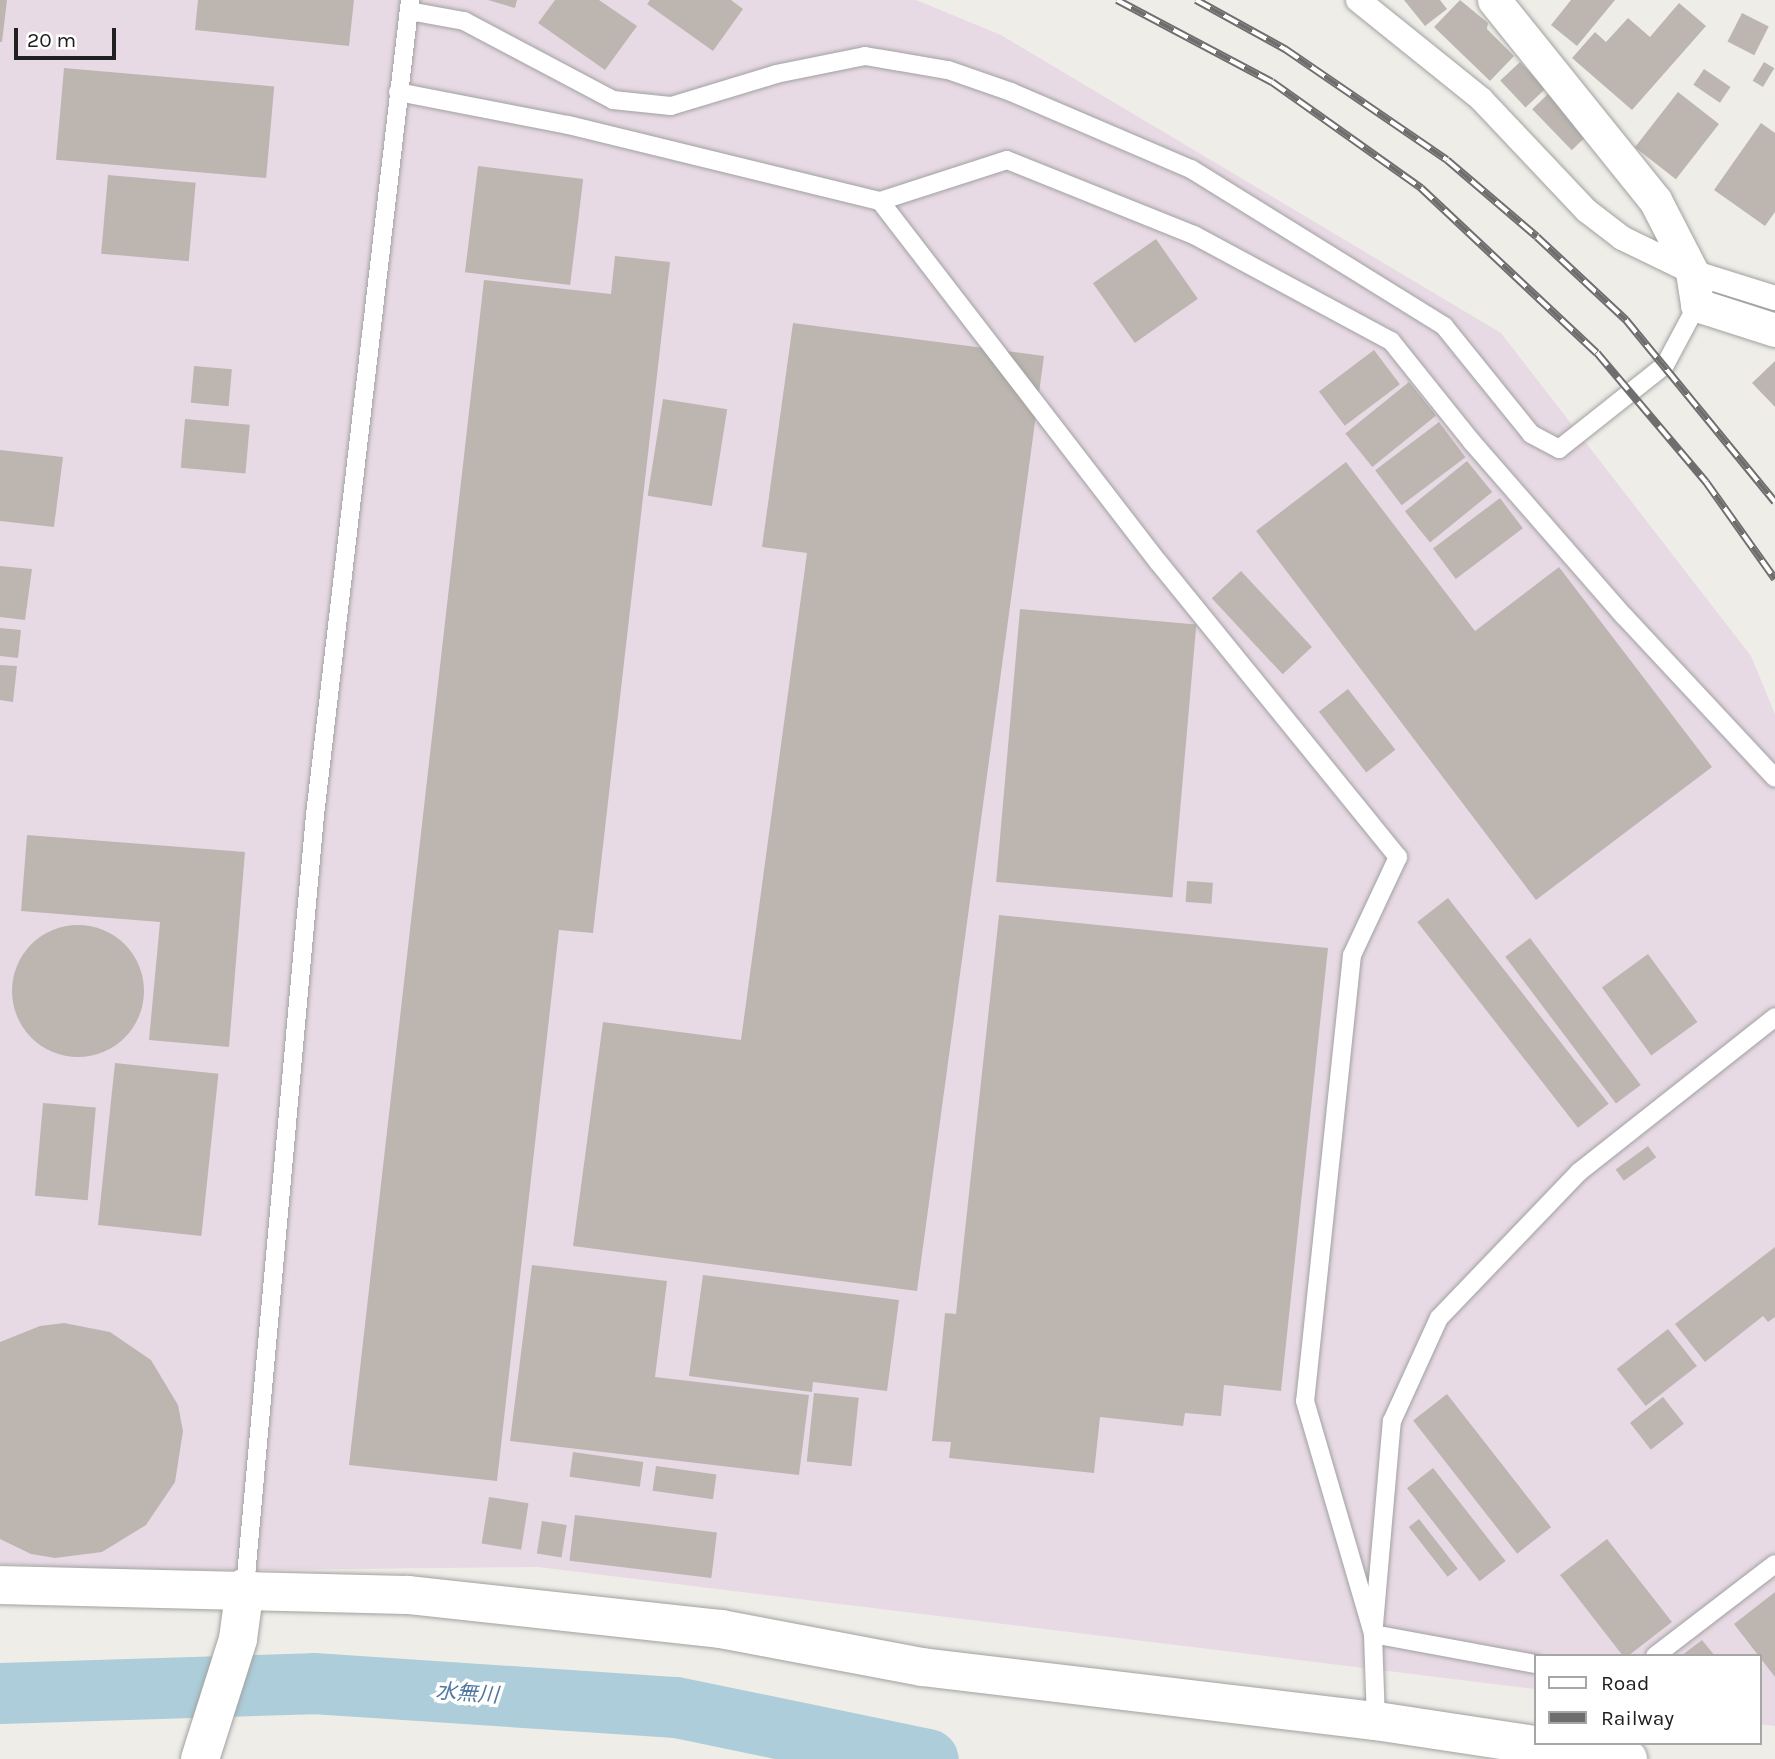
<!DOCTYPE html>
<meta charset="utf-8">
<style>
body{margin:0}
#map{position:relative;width:1775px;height:1759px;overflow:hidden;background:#efede7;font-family:Karla,"Noto Sans JP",sans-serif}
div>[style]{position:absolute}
.industrial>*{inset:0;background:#e8dae5}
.river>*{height:61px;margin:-30.5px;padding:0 30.5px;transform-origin:30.5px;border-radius:30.5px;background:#accdd9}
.building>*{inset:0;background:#bdb6b0;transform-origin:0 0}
.round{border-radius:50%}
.roads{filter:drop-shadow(0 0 2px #a1a1a1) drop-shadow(0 0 2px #a1a1a1)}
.service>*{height:18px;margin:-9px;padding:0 9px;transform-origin:9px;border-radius:9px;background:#fff}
.pedestrian>*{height:24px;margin:-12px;padding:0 12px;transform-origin:12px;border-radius:12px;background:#fff}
.minor>*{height:33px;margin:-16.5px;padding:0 16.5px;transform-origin:16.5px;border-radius:16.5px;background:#fff}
.tertiary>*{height:38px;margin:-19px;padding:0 19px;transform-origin:19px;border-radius:19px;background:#fff}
.rail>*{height:8px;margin-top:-4px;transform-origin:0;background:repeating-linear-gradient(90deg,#fff 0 16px,#6e6e6e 0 32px);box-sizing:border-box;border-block:2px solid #6e6e6e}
span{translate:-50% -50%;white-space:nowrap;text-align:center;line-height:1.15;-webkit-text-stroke:7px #fff;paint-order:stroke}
.water-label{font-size:21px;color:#5177a0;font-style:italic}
.legend{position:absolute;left:1534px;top:1654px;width:228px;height:91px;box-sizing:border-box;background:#fff;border:2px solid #a6a6a6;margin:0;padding:9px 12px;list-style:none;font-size:21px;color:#202020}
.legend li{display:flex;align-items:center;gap:14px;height:35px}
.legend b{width:35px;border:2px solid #a6a6a6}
.scale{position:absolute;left:14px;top:28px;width:102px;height:32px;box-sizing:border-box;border:4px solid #202020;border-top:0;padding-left:9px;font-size:21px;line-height:24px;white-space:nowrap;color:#202020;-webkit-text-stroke:5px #fff;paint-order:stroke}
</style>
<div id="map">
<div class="industrial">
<i style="clip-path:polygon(0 0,916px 0,1001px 35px,1501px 333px,1751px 656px,1775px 714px,1775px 1726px,1759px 1724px,1759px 1656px,1535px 1656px,1535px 1689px,538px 1567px,146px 1571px,0 1564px)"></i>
</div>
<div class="river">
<i style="left:0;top:1693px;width:313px;rotate:-1.8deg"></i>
<i style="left:313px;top:1683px;width:364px;rotate:3.8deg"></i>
<i style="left:676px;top:1707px;width:257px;rotate:11.7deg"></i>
</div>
<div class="building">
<i style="clip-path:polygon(0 0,7px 0,2px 42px,0 42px)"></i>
<i style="clip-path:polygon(198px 0,354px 0,349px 46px,195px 30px)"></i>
<i style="clip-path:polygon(488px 0,517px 0,515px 8px)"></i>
<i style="clip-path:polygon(555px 0,599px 0,637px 26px,605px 70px,538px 23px)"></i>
<i style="clip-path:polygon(650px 0,731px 0,743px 9px,713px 51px,647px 4px)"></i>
<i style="clip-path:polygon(1404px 0,1440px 0,1447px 9px,1425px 26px)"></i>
<i style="clip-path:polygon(1460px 0,1488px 23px,1487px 29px,1514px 56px,1490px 81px,1434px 27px)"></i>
<i style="clip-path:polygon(1571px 0,1615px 0,1577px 46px,1551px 25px)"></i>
<i style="clip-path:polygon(1679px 3px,1706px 26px,1632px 110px,1572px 58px,1595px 32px,1606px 42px,1628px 18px,1650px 37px)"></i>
<i style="left:1742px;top:13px;width:30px;height:32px;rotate:27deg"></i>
<i style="left:1520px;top:62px;width:37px;height:27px;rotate:47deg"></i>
<i style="left:1764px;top:62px;width:12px;height:22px;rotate:31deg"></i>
<i style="left:64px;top:68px;width:211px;height:92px;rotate:5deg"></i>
<i style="left:1704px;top:69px;width:32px;height:19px;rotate:34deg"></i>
<i style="left:1678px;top:92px;width:52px;height:70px;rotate:38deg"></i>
<i style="left:1548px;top:94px;width:57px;height:22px;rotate:46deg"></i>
<i style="clip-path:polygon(1761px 123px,1775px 133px,1775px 212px,1765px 226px,1714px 190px)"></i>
<i style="left:478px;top:166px;width:106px;height:107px;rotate:7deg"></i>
<i style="left:108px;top:175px;width:88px;height:79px;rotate:5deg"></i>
<i style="left:1156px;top:239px;width:73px;height:77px;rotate:55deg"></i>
<i style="clip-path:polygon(615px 256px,670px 262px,593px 933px,559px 930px,497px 1481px,349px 1465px,484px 280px,611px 294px)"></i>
<i style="clip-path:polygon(793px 323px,1044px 356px,917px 1291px,573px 1246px,603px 1022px,741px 1040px,807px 553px,762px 547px)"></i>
<i style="left:1374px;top:350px;width:43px;height:69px;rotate:53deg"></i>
<i style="clip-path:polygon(1775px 361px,1775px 407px,1752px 383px)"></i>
<i style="left:194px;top:366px;width:38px;height:37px;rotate:5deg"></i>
<i style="left:1409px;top:382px;width:43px;height:82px;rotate:51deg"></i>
<i style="left:663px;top:399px;width:65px;height:98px;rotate:9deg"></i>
<i style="left:185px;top:419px;width:65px;height:49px;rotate:5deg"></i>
<i style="left:1439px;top:422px;width:44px;height:80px;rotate:53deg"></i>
<i style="clip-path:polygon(0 450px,63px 457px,54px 527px,0 521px)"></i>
<i style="left:1467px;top:461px;width:40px;height:80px;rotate:51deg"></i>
<i style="clip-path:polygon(1346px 462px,1475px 631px,1559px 567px,1712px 767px,1536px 900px,1256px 531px)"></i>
<i style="left:1500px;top:498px;width:38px;height:84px;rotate:53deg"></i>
<i style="clip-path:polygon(0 566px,32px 569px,25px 620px,0 617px)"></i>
<i style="left:1241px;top:571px;width:104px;height:40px;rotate:47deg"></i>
<i style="left:1020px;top:609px;width:177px;height:274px;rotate:5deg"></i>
<i style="clip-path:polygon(0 628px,21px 630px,18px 658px,0 656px)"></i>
<i style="clip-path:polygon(0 665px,17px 666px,13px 702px,0 700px)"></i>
<i style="left:1348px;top:689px;width:77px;height:37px;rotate:52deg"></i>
<i style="clip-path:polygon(27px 835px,245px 852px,229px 1047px,149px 1040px,160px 922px,21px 911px)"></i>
<i style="left:1187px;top:881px;width:26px;height:21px;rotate:4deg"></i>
<i style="left:1448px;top:898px;width:261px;height:39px;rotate:52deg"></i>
<i style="clip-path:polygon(999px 915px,1328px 948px,1281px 1391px,1224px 1385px,1221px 1416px,1185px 1413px,1183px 1426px,1100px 1417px,1094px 1473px,949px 1458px,951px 1442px,932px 1441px,945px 1313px,956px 1314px)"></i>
<i class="round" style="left:12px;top:925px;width:132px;height:132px"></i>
<i style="left:1530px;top:938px;width:184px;height:31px;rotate:53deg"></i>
<i style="left:1648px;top:954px;width:84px;height:57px;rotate:54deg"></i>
<i style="left:115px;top:1063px;width:104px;height:163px;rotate:6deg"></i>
<i style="left:43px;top:1103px;width:53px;height:93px;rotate:5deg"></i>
<i style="left:1648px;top:1146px;width:14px;height:40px;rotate:54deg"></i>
<i style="clip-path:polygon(1775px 1247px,1775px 1317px,1768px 1322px,1763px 1316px,1705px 1362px,1675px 1324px)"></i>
<i style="clip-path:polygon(532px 1265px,667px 1281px,655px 1377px,809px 1395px,799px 1475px,510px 1441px)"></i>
<i style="clip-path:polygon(703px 1275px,899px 1300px,887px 1391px,813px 1382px,812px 1392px,689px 1376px)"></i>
<i style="clip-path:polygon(64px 1323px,110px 1332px,151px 1360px,178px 1405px,183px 1431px,175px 1482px,146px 1525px,102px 1552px,55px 1558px,31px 1554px,0 1539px,0 1342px,40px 1326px)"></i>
<i style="left:1668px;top:1329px;width:47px;height:65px;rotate:52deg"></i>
<i style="left:814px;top:1393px;width:45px;height:69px;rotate:6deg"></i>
<i style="left:1447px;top:1394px;width:169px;height:43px;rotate:52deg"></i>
<i style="left:1663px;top:1397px;width:34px;height:42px;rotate:52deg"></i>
<i style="left:573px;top:1452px;width:71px;height:25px;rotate:8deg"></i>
<i style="left:656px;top:1466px;width:61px;height:25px;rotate:8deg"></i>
<i style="left:1433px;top:1468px;width:118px;height:33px;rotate:52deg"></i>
<i style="left:489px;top:1497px;width:40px;height:47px;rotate:9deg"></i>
<i style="left:575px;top:1515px;width:143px;height:46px;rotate:7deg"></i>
<i style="left:1419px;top:1519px;width:63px;height:13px;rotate:52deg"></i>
<i style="left:542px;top:1521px;width:25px;height:33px;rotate:9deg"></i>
<i style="clip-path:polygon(1607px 1539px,1672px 1622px,1628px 1656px,1623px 1656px,1560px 1575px)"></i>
<i style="clip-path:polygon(1775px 1592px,1775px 1677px,1734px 1624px)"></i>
<i style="clip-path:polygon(1702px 1640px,1715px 1656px,1681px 1656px)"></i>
</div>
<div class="roads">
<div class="service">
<i style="left:409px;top:11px;width:56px;rotate:10.3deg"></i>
<i style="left:464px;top:21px;width:169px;rotate:27.9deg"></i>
<i style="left:613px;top:100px;width:58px;rotate:5.9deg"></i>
<i style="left:671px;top:106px;width:110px;rotate:-16.9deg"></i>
<i style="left:776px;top:74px;width:91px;rotate:-11.4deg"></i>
<i style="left:865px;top:56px;width:84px;rotate:9.6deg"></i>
<i style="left:948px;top:70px;width:67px;rotate:19.2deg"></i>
<i style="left:1011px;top:92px;width:196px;rotate:23.2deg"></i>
<i style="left:1191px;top:169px;width:298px;rotate:31.8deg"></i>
<i style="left:1444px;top:326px;width:139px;rotate:51.1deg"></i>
<i style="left:1531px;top:434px;width:32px;rotate:28deg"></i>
<i style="left:1559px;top:449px;width:135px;rotate:-38.4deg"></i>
<i style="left:1665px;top:365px;width:68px;rotate:-61.9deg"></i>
<i style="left:398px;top:92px;width:173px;rotate:11deg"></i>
<i style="left:568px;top:125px;width:321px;rotate:13.7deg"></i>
<i style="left:880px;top:201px;width:457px;rotate:52.4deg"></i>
<i style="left:1159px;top:563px;width:379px;rotate:50.9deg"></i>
<i style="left:1398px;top:857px;width:108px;rotate:115.1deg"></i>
<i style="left:1352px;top:955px;width:448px;rotate:96deg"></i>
<i style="left:1305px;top:1401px;width:243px;rotate:73.7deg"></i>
<i style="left:880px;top:201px;width:133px;rotate:-17.9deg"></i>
<i style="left:1007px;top:160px;width:201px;rotate:21.9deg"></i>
<i style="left:1194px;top:235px;width:224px;rotate:28.3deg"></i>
<i style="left:1391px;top:341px;width:129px;rotate:51.3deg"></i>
<i style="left:1472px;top:442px;width:231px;rotate:48.9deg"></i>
<i style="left:1624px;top:616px;width:221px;rotate:47deg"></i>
<i style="left:245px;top:1587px;width:775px;rotate:-84.82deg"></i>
<i style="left:315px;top:815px;width:821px;rotate:-83.35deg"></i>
<i style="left:1374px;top:1625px;width:205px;rotate:-85deg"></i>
<i style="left:1392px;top:1421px;width:113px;rotate:-65.5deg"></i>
<i style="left:1439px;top:1318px;width:202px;rotate:-46.2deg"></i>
<i style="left:1579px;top:1172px;width:250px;rotate:-38.3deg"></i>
<i style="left:1655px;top:1656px;width:151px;rotate:-37.5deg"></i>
<i style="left:1376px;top:1721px;width:87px;rotate:-92deg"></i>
<i style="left:1373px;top:1634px;width:165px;rotate:10.5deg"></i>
</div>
<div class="pedestrian">
<i style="left:1358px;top:0;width:158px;rotate:38.8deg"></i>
<i style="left:1481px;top:99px;width:154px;rotate:46.6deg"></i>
<i style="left:1587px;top:211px;width:44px;rotate:37.6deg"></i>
<i style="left:1622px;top:238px;width:78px;rotate:25.9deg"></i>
<i style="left:1692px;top:272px;width:87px;rotate:17.4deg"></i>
</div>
<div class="minor">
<i style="left:1494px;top:0;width:257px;rotate:51.2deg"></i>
<i style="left:1655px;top:200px;width:81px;rotate:62.8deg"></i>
<i style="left:1692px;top:272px;width:33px;rotate:81deg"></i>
<i style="left:1697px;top:305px;width:82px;rotate:17.8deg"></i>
</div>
<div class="tertiary">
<i style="left:0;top:1585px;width:408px;rotate:1.4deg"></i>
<i style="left:408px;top:1595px;width:315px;rotate:6.2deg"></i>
<i style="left:721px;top:1629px;width:205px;rotate:10.7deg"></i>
<i style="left:922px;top:1667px;width:457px;rotate:6.8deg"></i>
<i style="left:1376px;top:1721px;width:255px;rotate:8.6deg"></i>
<i style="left:200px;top:1759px;width:126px;rotate:-72.4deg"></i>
<i style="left:238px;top:1639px;width:52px;rotate:-82.3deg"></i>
</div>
</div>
<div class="rail">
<i style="left:1117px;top:0;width:175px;rotate:27.9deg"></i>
<i style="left:1272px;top:82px;width:183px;rotate:35.4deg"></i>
<i style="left:1421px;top:188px;width:241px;rotate:43.2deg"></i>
<i style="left:1597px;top:353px;width:169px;rotate:49.8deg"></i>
<i style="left:1706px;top:482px;width:119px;rotate:54.6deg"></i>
<i style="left:1196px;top:0;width:102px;rotate:28.8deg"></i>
<i style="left:1285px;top:49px;width:196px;rotate:34.4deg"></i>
<i style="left:1447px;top:160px;width:118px;rotate:40.5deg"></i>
<i style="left:1537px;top:237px;width:122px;rotate:43deg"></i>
<i style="left:1626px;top:320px;width:235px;rotate:50.7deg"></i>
</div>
<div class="water-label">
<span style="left:467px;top:1693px;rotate:4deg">水無川</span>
</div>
<ul class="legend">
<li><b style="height:9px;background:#fff"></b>Road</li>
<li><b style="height:9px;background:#6e6e6e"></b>Railway</li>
</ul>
<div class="scale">20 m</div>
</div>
